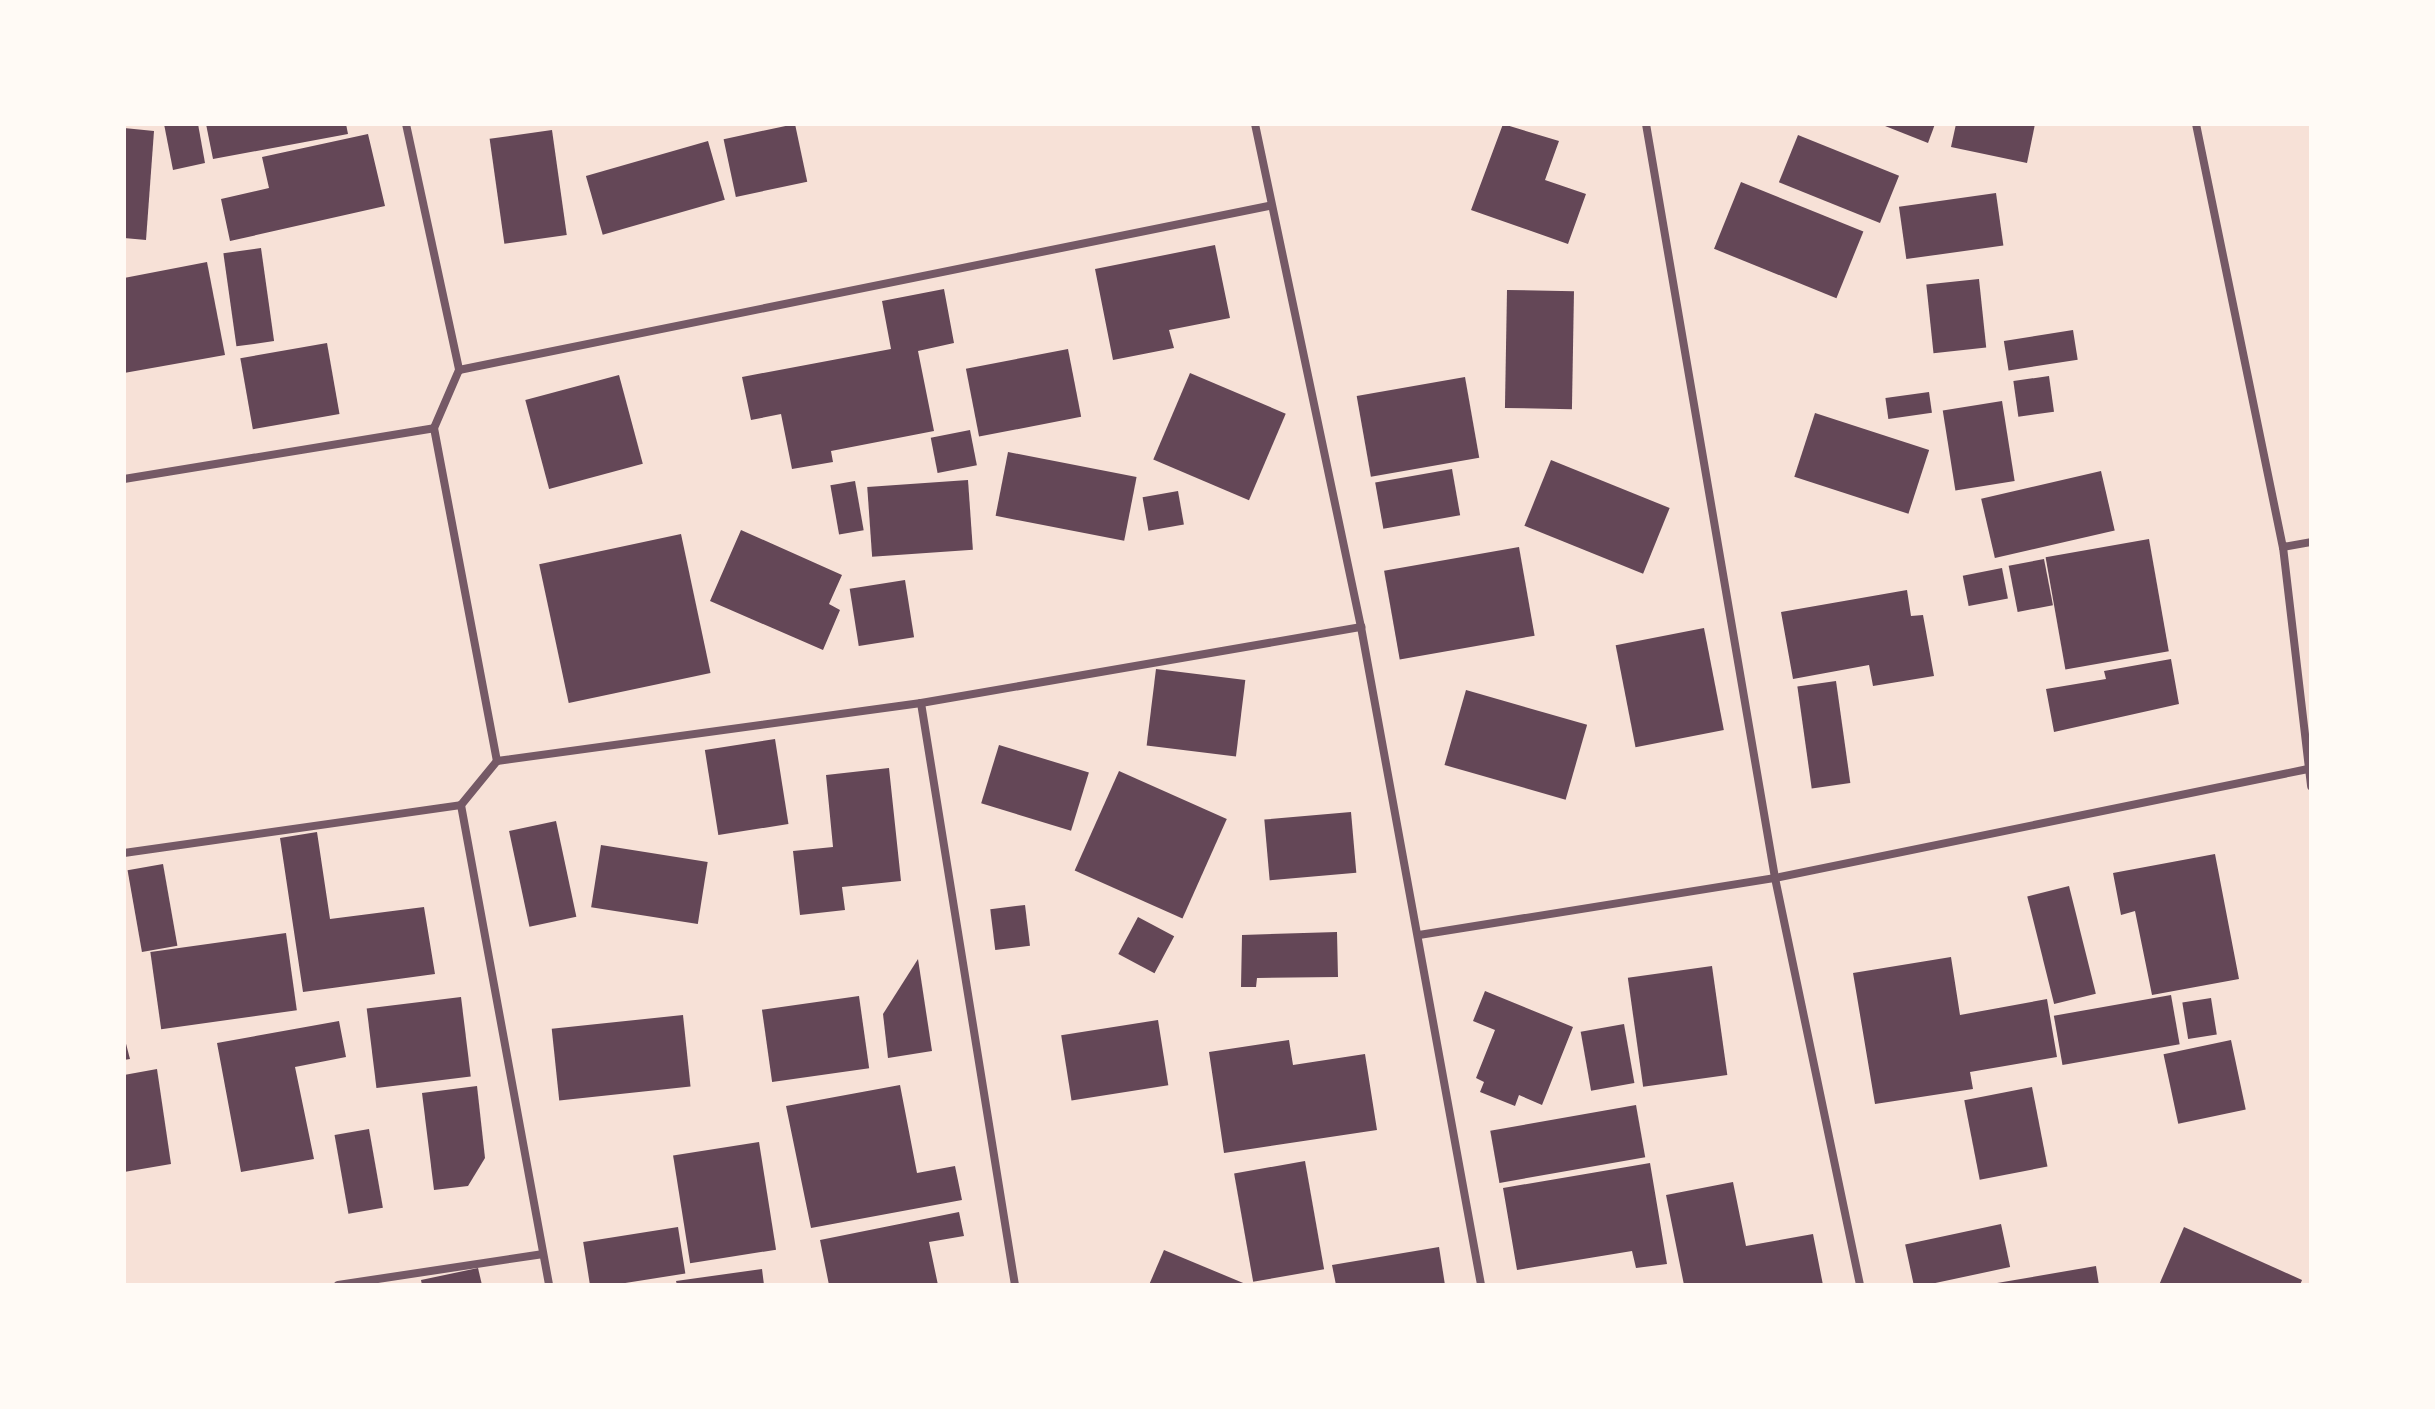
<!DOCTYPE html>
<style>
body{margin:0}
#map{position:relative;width:2435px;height:1409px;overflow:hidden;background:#f7e1d7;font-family:"DejaVu Sans",sans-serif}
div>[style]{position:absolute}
.building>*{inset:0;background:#644757;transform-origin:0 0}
.minor>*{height:8px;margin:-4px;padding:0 4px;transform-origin:4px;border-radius:4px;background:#755966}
span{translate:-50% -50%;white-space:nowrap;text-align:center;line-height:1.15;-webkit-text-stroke:6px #fffaf5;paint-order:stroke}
.frame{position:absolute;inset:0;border:126px solid #fffaf5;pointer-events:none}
</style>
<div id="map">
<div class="building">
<i style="clip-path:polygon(164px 124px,198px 124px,205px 163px,173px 170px)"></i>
<i style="clip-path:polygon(206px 124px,346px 124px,348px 134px,213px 159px)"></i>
<i style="left:795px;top:124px;width:59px;height:73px;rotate:78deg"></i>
<i style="clip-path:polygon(1503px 124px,1559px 141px,1545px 180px,1586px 194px,1568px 244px,1471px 210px)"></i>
<i style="clip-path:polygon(1880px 124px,1935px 124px,1928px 143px)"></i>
<i style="clip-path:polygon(1956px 124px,2035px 124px,2027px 163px,1951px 147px)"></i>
<i style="clip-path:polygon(124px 128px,154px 131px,146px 240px,124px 238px)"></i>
<i style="left:552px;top:130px;width:106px;height:63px;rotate:82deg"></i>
<i style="clip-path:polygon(368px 134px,385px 206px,230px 241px,221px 199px,269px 188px,262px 157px)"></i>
<i style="left:1798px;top:135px;width:109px;height:51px;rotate:22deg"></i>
<i style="left:708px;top:141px;width:61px;height:127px;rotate:74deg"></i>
<i style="left:1741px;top:182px;width:132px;height:72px;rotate:22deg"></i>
<i style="left:1996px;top:193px;width:53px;height:98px;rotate:82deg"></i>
<i style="clip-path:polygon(1215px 245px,1230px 318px,1169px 330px,1174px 348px,1113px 360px,1095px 269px)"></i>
<i style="left:261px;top:248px;width:94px;height:38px;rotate:82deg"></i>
<i style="clip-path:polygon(207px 262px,225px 355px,124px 373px,124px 278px)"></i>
<i style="left:1979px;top:279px;width:69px;height:53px;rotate:84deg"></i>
<i style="clip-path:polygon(944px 289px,954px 343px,918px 351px,934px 431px,831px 451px,833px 462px,792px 469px,781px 414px,751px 420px,742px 377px,891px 349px,882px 301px)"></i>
<i style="left:1507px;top:290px;width:67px;height:118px;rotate:1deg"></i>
<i style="left:2073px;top:330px;width:30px;height:70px;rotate:81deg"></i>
<i style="left:327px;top:343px;width:72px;height:88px;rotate:80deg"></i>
<i style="left:1068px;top:349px;width:69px;height:104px;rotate:79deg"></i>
<i style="left:1190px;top:373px;width:104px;height:94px;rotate:23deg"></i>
<i style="left:619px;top:375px;width:92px;height:97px;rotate:75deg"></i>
<i style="left:2049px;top:376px;width:36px;height:36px;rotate:82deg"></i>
<i style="left:1465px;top:377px;width:82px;height:110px;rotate:80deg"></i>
<i style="left:1929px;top:392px;width:21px;height:44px;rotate:82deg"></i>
<i style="left:2002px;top:401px;width:81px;height:60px;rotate:81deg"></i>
<i style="left:1815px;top:413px;width:120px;height:67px;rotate:18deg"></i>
<i style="left:970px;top:430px;width:36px;height:40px;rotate:79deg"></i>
<i style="left:1008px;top:452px;width:131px;height:65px;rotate:11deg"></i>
<i style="left:1551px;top:460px;width:128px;height:71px;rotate:22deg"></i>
<i style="left:1452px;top:469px;width:47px;height:78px;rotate:80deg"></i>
<i style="left:2101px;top:471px;width:61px;height:123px;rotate:77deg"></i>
<i style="left:968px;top:480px;width:70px;height:101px;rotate:86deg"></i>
<i style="left:855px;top:481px;width:50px;height:25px;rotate:80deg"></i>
<i style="left:1178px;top:491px;width:34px;height:36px;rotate:80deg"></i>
<i style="clip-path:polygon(741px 530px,842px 575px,829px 604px,840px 610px,823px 650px,710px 601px)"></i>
<i style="left:681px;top:534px;width:142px;height:145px;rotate:78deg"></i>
<i style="left:2149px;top:539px;width:114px;height:105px;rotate:80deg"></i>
<i style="left:1519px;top:547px;width:90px;height:137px;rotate:80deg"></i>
<i style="left:2044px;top:559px;width:47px;height:36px;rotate:79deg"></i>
<i style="left:2002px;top:568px;width:31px;height:40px;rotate:79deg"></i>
<i style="left:905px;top:580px;width:58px;height:56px;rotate:81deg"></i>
<i style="clip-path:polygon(1907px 590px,1911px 616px,1923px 615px,1934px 676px,1873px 686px,1869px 665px,1793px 679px,1781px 612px)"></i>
<i style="left:1704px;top:628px;width:104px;height:90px;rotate:79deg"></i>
<i style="clip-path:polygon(2171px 659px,2179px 704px,2054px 732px,2046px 689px,2106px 679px,2104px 671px)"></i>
<i style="left:1156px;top:669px;width:90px;height:77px;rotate:7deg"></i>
<i style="left:1836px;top:681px;width:103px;height:39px;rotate:82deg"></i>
<i style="left:1466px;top:690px;width:126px;height:78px;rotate:16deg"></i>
<i style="left:775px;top:739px;width:86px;height:71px;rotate:81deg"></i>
<i style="left:999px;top:745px;width:94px;height:61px;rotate:17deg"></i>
<i style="clip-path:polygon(889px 768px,901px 881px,842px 887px,845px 910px,800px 915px,793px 851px,833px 847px,826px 775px)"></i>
<i style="left:1119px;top:771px;width:118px;height:109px;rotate:24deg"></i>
<i style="left:1351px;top:812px;width:61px;height:87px;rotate:85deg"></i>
<i style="left:556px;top:821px;width:98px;height:48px;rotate:78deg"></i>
<i style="clip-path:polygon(317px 832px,330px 919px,424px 907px,435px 974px,303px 992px,280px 838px)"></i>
<i style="left:601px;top:845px;width:108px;height:63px;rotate:9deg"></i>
<i style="clip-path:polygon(2215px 854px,2239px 979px,2152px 995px,2135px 911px,2121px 915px,2113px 873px)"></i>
<i style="left:163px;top:864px;width:83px;height:36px;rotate:80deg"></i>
<i style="left:2069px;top:886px;width:111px;height:43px;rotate:76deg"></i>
<i style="left:1025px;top:905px;width:41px;height:35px;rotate:83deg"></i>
<i style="left:1138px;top:917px;width:41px;height:42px;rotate:28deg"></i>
<i style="clip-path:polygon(1337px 932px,1338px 977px,1257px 978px,1256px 987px,1241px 987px,1242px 935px)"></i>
<i style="left:286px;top:933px;width:78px;height:137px;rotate:82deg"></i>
<i style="clip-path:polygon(1951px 957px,1960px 1015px,2047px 999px,2057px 1057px,1970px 1072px,1973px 1089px,1875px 1104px,1853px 973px)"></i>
<i style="clip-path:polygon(918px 959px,932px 1051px,888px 1058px,883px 1014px)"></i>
<i style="left:1712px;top:966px;width:110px;height:85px;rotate:82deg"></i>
<i style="clip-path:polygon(1485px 991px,1573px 1027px,1542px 1105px,1519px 1095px,1515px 1106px,1480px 1092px,1484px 1082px,1476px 1078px,1495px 1030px,1473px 1021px)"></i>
<i style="left:2171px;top:995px;width:50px;height:119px;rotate:80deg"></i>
<i style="left:859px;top:996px;width:73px;height:98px;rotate:82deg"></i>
<i style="left:461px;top:997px;width:80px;height:95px;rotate:83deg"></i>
<i style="left:2211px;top:998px;width:37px;height:29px;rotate:81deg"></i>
<i style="left:683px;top:1015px;width:72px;height:132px;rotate:84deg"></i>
<i style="left:1158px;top:1020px;width:66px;height:98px;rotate:81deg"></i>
<i style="clip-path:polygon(339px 1021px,346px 1057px,295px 1067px,314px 1159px,241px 1172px,217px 1043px)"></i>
<i style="left:1624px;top:1024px;width:60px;height:44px;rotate:80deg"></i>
<i style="clip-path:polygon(124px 1036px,130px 1059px,124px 1060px)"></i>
<i style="clip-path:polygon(1289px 1040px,1293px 1065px,1365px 1054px,1377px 1130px,1224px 1153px,1209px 1052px)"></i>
<i style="left:2231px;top:1040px;width:71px;height:69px;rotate:78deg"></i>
<i style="clip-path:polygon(157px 1069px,171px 1164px,124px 1172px,124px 1075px)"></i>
<i style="clip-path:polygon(900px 1085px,917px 1173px,955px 1166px,962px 1200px,811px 1228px,786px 1106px)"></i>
<i style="clip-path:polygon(477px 1086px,485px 1158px,468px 1186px,434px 1190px,422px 1093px)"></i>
<i style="left:2032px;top:1087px;width:81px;height:69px;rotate:79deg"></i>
<i style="left:1636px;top:1105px;width:53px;height:148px;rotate:80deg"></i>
<i style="left:369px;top:1129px;width:80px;height:35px;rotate:80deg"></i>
<i style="left:759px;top:1142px;width:109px;height:87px;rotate:81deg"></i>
<i style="left:1305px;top:1161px;width:110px;height:72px;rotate:80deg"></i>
<i style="clip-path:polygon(1650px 1163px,1667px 1264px,1636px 1268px,1632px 1251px,1517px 1270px,1503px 1188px)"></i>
<i style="clip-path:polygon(1733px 1182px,1746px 1246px,1813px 1234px,1823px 1285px,1684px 1285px,1666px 1195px)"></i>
<i style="clip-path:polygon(959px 1212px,964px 1236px,929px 1242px,938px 1285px,829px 1285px,820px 1240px)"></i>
<i style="left:2001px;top:1224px;width:44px;height:98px;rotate:78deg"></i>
<i style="left:678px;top:1227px;width:47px;height:96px;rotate:81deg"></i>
<i style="clip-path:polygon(2184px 1227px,2302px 1280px,2300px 1285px,2159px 1285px)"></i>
<i style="clip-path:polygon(1439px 1247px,1445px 1285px,1336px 1285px,1332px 1265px)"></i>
<i style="clip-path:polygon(1164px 1250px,1248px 1285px,1149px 1285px)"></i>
<i style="clip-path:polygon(2096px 1266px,2099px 1285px,1997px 1285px,1997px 1283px)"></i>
<i style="clip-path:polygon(478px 1268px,482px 1285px,422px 1285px,421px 1280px)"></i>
<i style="clip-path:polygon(762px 1269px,764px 1285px,677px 1285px,676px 1281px)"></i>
</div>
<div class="minor">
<i style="left:406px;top:124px;width:252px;rotate:77.8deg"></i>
<i style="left:459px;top:370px;width:63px;rotate:113.3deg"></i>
<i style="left:434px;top:428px;width:339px;rotate:79.3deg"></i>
<i style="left:497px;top:761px;width:57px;rotate:129.3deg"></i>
<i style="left:461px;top:805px;width:488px;rotate:79.6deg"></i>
<i style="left:1255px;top:124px;width:514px;rotate:78.1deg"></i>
<i style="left:1361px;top:627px;width:669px;rotate:79.66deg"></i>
<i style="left:1646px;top:124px;width:765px;rotate:80.29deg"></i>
<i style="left:1775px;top:878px;width:416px;rotate:78.2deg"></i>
<i style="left:2196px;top:124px;width:432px;rotate:78.4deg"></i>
<i style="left:2283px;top:547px;width:241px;rotate:83.3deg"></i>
<i style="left:459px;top:370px;width:826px;rotate:-11.45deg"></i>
<i style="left:124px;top:479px;width:314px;rotate:-9.3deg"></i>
<i style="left:2283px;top:547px;width:28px;rotate:-10deg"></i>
<i style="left:921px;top:703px;width:590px;rotate:80.83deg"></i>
<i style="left:497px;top:761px;width:428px;rotate:-7.8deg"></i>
<i style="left:921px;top:703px;width:447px;rotate:-9.8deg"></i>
<i style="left:124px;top:853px;width:340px;rotate:-8.1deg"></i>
<i style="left:1419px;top:935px;width:361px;rotate:-9.1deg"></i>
<i style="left:1775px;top:878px;width:544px;rotate:-11.56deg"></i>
<i style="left:338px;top:1285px;width:206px;rotate:-8.6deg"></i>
</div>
<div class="frame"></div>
</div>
